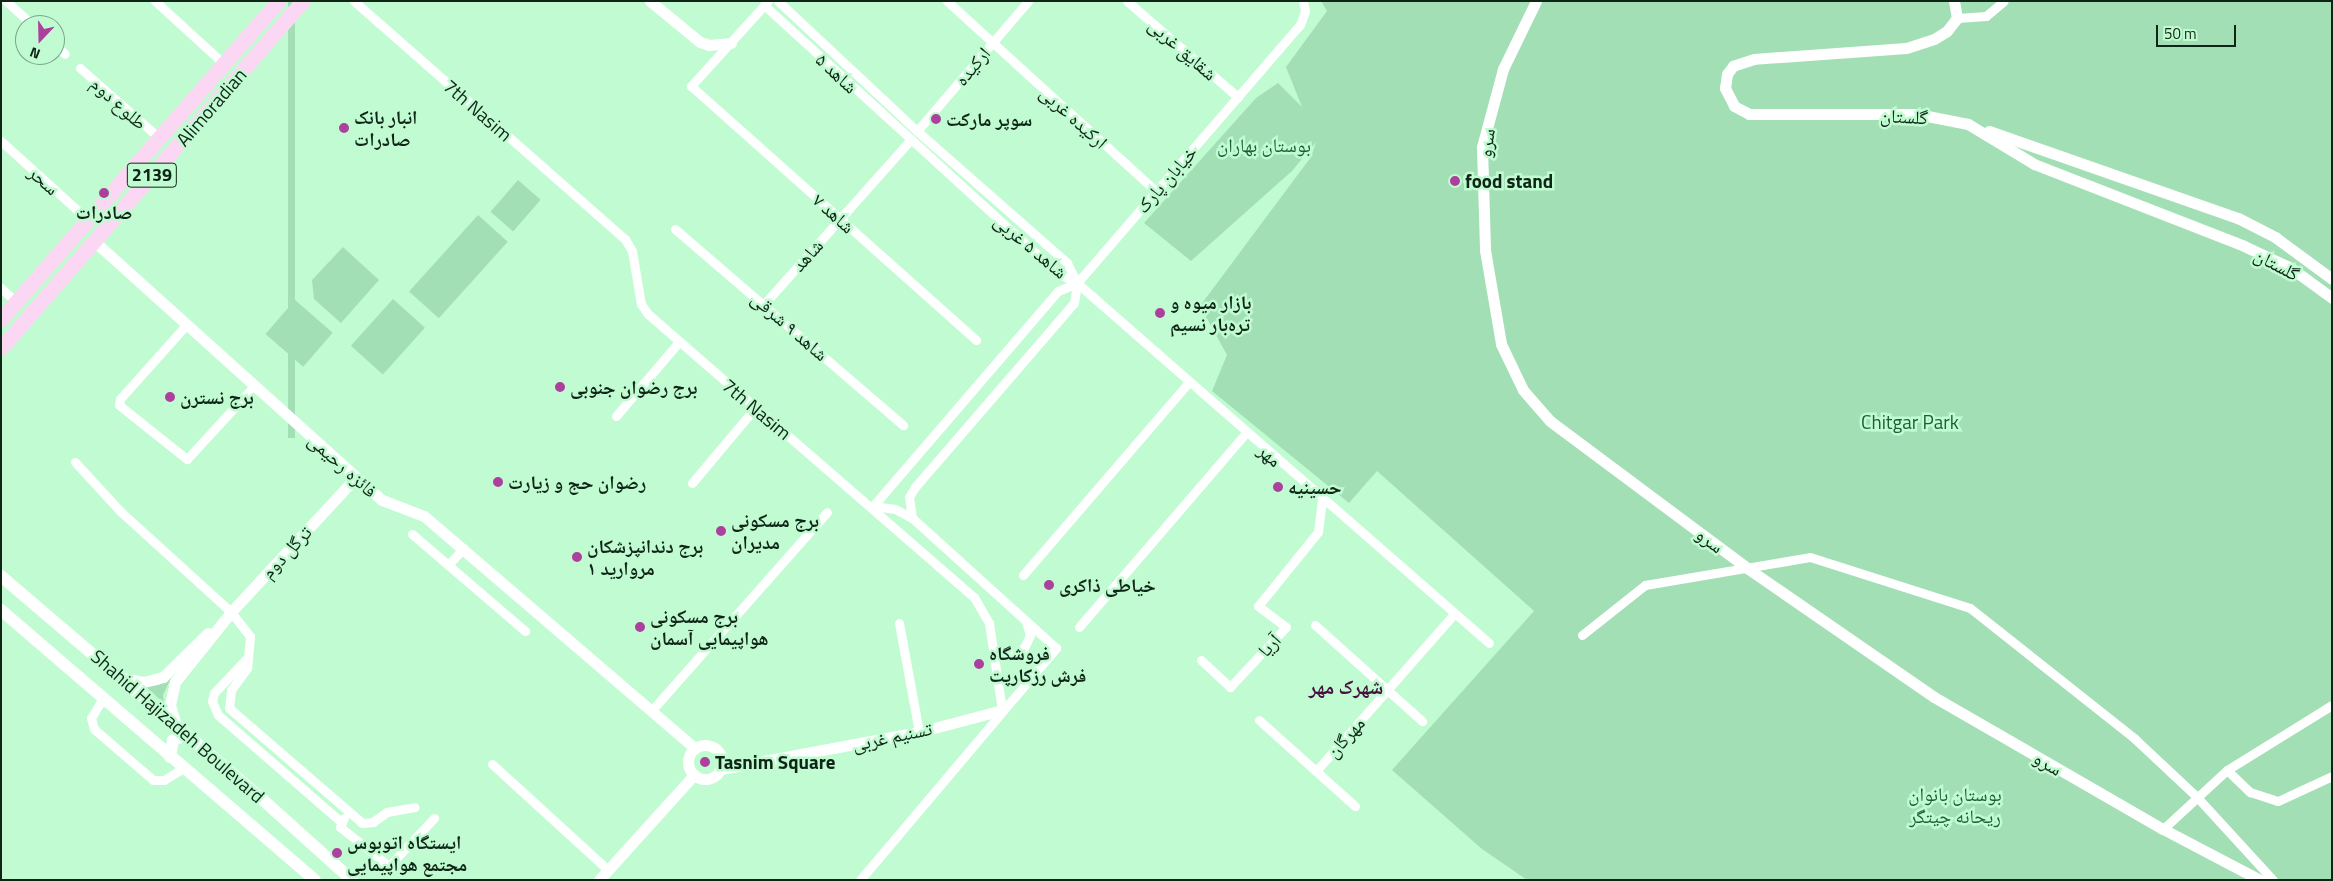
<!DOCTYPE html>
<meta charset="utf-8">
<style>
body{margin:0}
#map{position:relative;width:2333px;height:881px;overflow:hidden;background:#c1fbd2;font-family:"Titillium Web","Noto Naskh Arabic",sans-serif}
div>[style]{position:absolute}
.green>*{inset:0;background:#a3dfb5;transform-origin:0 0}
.minor>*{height:9px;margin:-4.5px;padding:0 4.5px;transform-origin:4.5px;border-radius:4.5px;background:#fff}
.tertiary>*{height:11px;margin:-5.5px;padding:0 5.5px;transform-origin:5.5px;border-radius:5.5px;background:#fff}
.tertiary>.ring{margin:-5.5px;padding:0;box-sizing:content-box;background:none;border:11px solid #fff;border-radius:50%}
.secondary>*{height:12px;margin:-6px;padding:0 6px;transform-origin:6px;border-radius:6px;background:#fff}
.primary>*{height:15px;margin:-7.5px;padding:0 7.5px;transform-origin:7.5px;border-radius:7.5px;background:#fcd7f4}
.dots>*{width:14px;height:14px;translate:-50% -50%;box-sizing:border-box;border:2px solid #c1fbd2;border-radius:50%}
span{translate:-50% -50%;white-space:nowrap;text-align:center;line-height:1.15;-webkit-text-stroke:5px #c1fbd2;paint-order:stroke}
.shield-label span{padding:1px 4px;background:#c1fbd2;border:1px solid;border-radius:4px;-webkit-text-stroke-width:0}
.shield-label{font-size:18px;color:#0f2617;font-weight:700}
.street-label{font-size:19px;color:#0f2617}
.poi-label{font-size:19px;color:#0f2617;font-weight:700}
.left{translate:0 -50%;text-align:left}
.park-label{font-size:19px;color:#1b5e37}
.neighbourhood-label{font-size:20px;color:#46113e;font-weight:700}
.frame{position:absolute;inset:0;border:2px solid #0f2617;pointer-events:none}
.north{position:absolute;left:15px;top:15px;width:50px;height:50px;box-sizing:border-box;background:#c1fbd2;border:1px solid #7aa687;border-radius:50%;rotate:201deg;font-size:14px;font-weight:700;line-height:20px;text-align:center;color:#0f2617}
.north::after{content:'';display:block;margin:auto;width:18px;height:22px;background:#ad3f9d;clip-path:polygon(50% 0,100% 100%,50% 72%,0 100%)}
.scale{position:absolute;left:2156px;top:25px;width:80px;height:22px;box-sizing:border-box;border:2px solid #0f2617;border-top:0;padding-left:6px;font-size:15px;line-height:18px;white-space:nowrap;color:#0f2617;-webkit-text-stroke:4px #c1fbd2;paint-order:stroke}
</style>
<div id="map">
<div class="green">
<i style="left:288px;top:1px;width:7px;height:437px"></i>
<i style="clip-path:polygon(1321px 1px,2332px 1px,2332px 880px,1527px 880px,1482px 849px,1392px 770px,1534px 611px,1377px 471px,1349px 503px,1212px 391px,1227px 355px,1200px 306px,1311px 157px,1316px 142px,1292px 171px,1191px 261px,1144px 223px,1256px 98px,1278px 83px,1302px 107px,1286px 67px,1327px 11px)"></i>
<i style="left:518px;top:180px;width:30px;height:42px;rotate:41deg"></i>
<i style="left:478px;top:215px;width:40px;height:103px;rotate:42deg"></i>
<i style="clip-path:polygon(343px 247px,379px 280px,341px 323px,314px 299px,312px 280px)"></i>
<i style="left:393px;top:299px;width:43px;height:63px;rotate:42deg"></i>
<i style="left:295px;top:300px;width:50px;height:45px;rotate:41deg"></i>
<i style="clip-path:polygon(172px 676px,163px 695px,164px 703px,146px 687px,159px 685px)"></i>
</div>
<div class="minor">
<i style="left:6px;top:1px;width:36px;rotate:42deg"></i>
<i style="left:155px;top:1px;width:92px;rotate:42.4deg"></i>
<i style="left:354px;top:1px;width:361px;rotate:41.3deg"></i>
<i style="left:625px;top:239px;width:14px;rotate:60deg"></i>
<i style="left:632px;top:251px;width:54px;rotate:80.4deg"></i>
<i style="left:641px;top:304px;width:12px;rotate:55deg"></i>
<i style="left:648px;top:314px;width:432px;rotate:41deg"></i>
<i style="left:974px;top:597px;width:30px;rotate:60deg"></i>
<i style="left:989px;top:623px;width:88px;rotate:81.5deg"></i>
<i style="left:768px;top:1px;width:115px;rotate:132.2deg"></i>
<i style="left:691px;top:86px;width:382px;rotate:41.7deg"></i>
<i style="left:778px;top:1px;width:190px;rotate:43.1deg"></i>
<i style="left:917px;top:131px;width:200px;rotate:41.3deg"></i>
<i style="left:1067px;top:263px;width:22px;rotate:63deg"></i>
<i style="left:947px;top:1px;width:282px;rotate:42.3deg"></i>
<i style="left:1127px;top:1px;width:147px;rotate:40.9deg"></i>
<i style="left:764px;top:5px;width:398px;rotate:42.4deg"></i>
<i style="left:1058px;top:273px;width:21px;rotate:28deg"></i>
<i style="left:1077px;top:283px;width:547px;rotate:41.15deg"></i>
<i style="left:1957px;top:18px;width:29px;rotate:-4deg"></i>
<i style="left:1986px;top:16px;width:23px;rotate:-40deg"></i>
<i style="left:55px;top:45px;width:13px;rotate:42deg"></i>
<i style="left:80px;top:68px;width:106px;rotate:41.5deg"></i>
<i style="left:917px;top:131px;width:171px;rotate:-49.5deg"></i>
<i style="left:1px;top:141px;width:116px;rotate:42.2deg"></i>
<i style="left:675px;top:229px;width:301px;rotate:40.7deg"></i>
<i style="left:1px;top:288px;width:21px;rotate:43deg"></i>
<i style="left:765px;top:303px;width:218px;rotate:-48.3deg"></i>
<i style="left:187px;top:324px;width:101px;rotate:131.8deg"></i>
<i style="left:120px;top:399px;width:6px;rotate:99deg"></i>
<i style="left:119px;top:405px;width:87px;rotate:38.5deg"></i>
<i style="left:187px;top:459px;width:100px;rotate:-47.4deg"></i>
<i style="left:616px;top:416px;width:96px;rotate:-49.7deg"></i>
<i style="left:75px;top:462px;width:67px;rotate:47.4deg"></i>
<i style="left:120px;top:511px;width:150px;rotate:42.3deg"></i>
<i style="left:231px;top:612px;width:31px;rotate:52deg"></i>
<i style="left:250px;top:636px;width:32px;rotate:95deg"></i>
<i style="left:247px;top:668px;width:27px;rotate:126deg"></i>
<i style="left:231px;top:690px;width:18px;rotate:96deg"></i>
<i style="left:229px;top:708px;width:176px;rotate:40.8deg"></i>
<i style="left:362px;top:823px;width:11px;rotate:-5deg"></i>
<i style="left:373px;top:822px;width:17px;rotate:-36deg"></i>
<i style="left:387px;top:812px;width:28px;rotate:-10deg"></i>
<i style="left:692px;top:483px;width:98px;rotate:-50deg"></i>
<i style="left:873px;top:506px;width:284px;rotate:-49.3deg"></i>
<i style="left:1058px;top:291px;width:21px;rotate:-23deg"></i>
<i style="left:1077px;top:283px;width:341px;rotate:-49.2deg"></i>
<i style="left:1300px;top:25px;width:15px;rotate:-70deg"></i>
<i style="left:1305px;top:11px;width:10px;rotate:-101deg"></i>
<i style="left:912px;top:518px;width:21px;rotate:-98deg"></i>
<i style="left:909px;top:497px;width:12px;rotate:-59deg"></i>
<i style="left:915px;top:487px;width:243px;rotate:-49.2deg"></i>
<i style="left:1074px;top:303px;width:20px;rotate:-81deg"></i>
<i style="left:412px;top:534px;width:149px;rotate:40.6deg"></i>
<i style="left:448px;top:565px;width:23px;rotate:-47deg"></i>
<i style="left:1023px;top:575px;width:255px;rotate:-49.3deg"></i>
<i style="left:899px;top:623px;width:111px;rotate:79.6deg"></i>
<i style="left:1315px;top:625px;width:144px;rotate:41.9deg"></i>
<i style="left:1079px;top:627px;width:256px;rotate:-49.3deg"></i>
<i style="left:1582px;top:635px;width:80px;rotate:-38.4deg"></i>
<i style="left:1645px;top:585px;width:167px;rotate:-9.6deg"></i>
<i style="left:1810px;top:557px;width:168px;rotate:17.7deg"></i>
<i style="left:1970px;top:608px;width:211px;rotate:38.4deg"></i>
<i style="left:2135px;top:739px;width:83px;rotate:43.1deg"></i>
<i style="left:2196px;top:796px;width:114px;rotate:47.5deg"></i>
<i style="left:994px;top:653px;width:16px;rotate:11deg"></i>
<i style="left:1010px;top:656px;width:16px;rotate:-30deg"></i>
<i style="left:1024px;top:648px;width:14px;rotate:-65deg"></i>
<i style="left:1030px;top:635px;width:14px;rotate:-107deg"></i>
<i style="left:246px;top:659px;width:47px;rotate:133.3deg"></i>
<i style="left:214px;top:693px;width:8px;rotate:104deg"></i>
<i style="left:212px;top:701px;width:15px;rotate:67deg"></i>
<i style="left:218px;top:715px;width:163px;rotate:41deg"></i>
<i style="left:1201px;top:660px;width:40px;rotate:43deg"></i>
<i style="left:1230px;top:687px;width:82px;rotate:-47deg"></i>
<i style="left:1286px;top:627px;width:35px;rotate:-143deg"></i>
<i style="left:1258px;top:606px;width:95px;rotate:-51deg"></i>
<i style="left:1318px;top:532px;width:32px;rotate:-83deg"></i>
<i style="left:103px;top:698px;width:23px;rotate:121deg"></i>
<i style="left:91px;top:718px;width:11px;rotate:75deg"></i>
<i style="left:94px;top:729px;width:78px;rotate:40.8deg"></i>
<i style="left:153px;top:780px;width:11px"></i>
<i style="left:164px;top:780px;width:22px;rotate:-32deg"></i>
<i style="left:652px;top:710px;width:264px;rotate:-48.5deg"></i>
<i style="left:1259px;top:720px;width:129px;rotate:41.9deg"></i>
<i style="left:492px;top:764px;width:157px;rotate:42.4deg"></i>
<i style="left:2227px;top:770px;width:32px;rotate:44deg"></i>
<i style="left:2250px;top:792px;width:29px;rotate:18deg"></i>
<i style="left:2278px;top:801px;width:60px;rotate:-24.8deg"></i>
<i style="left:1316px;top:771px;width:209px;rotate:-48.7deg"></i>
<i style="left:344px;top:818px;width:10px;rotate:114deg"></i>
<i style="left:340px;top:827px;width:63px;rotate:38.5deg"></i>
<i style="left:389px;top:866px;width:66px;rotate:-46.8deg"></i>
<i style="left:2163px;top:829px;width:87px;rotate:-42.7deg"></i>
<i style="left:2227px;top:770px;width:123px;rotate:-31.8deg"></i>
<i style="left:860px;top:880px;width:304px;rotate:-49.8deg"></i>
<i style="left:1056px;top:648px;width:194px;rotate:-137.9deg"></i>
<i style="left:912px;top:518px;width:19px;rotate:-152deg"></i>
<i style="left:895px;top:509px;width:22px;rotate:-172deg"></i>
</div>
<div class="tertiary">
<i style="left:650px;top:1px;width:65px;rotate:39.4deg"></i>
<i style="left:700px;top:42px;width:9px;rotate:18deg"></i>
<i style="left:709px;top:45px;width:22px;rotate:-5deg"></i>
<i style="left:1536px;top:1px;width:76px;rotate:115.9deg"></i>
<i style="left:1503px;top:69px;width:81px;rotate:105.1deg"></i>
<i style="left:1482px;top:147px;width:103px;rotate:88.3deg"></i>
<i style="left:1485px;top:250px;width:95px;rotate:80.3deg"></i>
<i style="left:1501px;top:344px;width:51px;rotate:64.4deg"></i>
<i style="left:1523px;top:390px;width:41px;rotate:48.9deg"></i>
<i style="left:1550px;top:421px;width:246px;rotate:36.7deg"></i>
<i style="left:1747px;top:568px;width:227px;rotate:34.6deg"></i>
<i style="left:1934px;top:697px;width:264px;rotate:30deg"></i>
<i style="left:2163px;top:829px;width:110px;rotate:27.7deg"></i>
<i style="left:1954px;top:1px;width:17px;rotate:80deg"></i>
<i style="left:1957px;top:18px;width:16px;rotate:128deg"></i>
<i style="left:1947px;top:31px;width:15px;rotate:148deg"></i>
<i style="left:1934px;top:39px;width:29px;rotate:162deg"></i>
<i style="left:1906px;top:48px;width:152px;rotate:175.9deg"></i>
<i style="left:1754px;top:59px;width:22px;rotate:162deg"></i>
<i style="left:1733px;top:66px;width:10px;rotate:127deg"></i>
<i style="left:1727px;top:74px;width:14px;rotate:98deg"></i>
<i style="left:1725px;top:88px;width:20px;rotate:63deg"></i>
<i style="left:1734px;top:106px;width:17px;rotate:28deg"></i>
<i style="left:1749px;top:114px;width:168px"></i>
<i style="left:1917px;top:114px;width:52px;rotate:11.1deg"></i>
<i style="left:1968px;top:124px;width:77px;rotate:31.2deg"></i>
<i style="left:2034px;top:164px;width:225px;rotate:21.3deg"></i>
<i style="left:2244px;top:246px;width:52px;rotate:25.1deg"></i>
<i style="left:2291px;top:268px;width:51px;rotate:36.2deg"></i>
<i style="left:1989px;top:131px;width:264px;rotate:19.3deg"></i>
<i style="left:2238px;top:218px;width:42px;rotate:27.2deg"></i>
<i style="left:2275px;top:237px;width:71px;rotate:36.4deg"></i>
<i style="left:94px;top:241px;width:387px;rotate:42deg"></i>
<i style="left:382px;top:500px;width:45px;rotate:20.9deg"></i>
<i style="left:424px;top:516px;width:357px;rotate:40.6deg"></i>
<i style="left:123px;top:678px;width:21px;rotate:11deg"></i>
<i style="left:144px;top:682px;width:20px;rotate:-15deg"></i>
<i style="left:163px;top:677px;width:63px;rotate:-44.4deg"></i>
<i style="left:177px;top:728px;width:24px;rotate:-107deg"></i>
<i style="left:170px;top:705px;width:24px;rotate:-78deg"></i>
<i style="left:175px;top:682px;width:90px;rotate:-51.3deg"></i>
<i style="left:231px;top:612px;width:184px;rotate:-47.2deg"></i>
<i class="ring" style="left:688px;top:745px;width:23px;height:23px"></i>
<i style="left:721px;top:769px;width:201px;rotate:-10.6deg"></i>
<i style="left:919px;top:732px;width:86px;rotate:-14.8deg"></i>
<i style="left:599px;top:880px;width:142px;rotate:-47.9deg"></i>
</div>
<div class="secondary">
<i style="left:1px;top:576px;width:345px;rotate:40.5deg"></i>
<i style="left:263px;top:800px;width:120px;rotate:42deg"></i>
<i style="left:1px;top:610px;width:414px;rotate:40.7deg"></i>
<i style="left:170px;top:757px;width:17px;rotate:-80deg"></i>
<i style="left:173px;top:740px;width:14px;rotate:-21deg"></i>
</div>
<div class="primary">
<i style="left:1px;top:319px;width:422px;rotate:-48.9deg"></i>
<i style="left:1px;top:348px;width:460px;rotate:-49deg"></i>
</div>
<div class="dots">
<i style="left:936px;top:119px;background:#ad3f9d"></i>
<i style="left:344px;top:128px;background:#ad3f9d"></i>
<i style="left:1455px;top:181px;background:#ad3f9d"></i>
<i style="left:104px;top:193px;background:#ad3f9d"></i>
<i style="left:1160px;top:313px;background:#ad3f9d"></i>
<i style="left:560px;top:387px;background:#ad3f9d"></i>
<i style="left:170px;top:397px;background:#ad3f9d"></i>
<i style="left:498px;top:482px;background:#ad3f9d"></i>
<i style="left:1278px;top:487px;background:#ad3f9d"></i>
<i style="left:721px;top:531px;background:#ad3f9d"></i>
<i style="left:577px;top:557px;background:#ad3f9d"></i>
<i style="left:1049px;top:585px;background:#ad3f9d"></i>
<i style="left:640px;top:627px;background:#ad3f9d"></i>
<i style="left:979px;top:664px;background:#ad3f9d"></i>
<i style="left:705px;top:762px;background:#ad3f9d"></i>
<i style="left:337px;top:853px;background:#ad3f9d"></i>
</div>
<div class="shield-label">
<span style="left:152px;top:175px">2139</span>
</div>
<div class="street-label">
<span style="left:1183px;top:49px;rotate:41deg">شقایق غربی</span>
<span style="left:972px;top:66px;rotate:-50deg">ارکیده</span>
<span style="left:837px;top:73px;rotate:43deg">شاهد ۵</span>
<span style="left:119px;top:103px;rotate:42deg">طلوع دوم</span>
<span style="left:211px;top:107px;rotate:-49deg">Alimoradian</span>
<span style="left:478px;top:110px;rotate:41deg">7th Nasim</span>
<span style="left:1904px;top:116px;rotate:3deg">گلستان</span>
<span style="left:1074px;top:117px;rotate:42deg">ارکیده غربی</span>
<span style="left:1486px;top:143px;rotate:-82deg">سرو</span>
<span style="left:1166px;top:179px;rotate:-49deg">خیابان پارک</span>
<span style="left:44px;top:180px;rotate:42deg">سحر</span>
<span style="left:834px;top:213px;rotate:42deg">شاهد ۷</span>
<span style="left:1031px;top:246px;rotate:40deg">شاهد ۵ غربی</span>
<span style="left:807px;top:255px;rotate:-48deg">شاهد</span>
<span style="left:2277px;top:264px;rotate:28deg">گلستان</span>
<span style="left:790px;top:326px;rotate:41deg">شاهد ۹ شرقی</span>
<span style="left:757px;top:409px;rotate:40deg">7th Nasim</span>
<span style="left:1270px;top:455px;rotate:41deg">مهر</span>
<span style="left:343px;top:465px;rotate:42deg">فائزه رحیمی</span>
<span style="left:1710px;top:540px;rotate:37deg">سرو</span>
<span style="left:286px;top:552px;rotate:-47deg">ترگل دوم</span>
<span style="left:1269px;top:645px;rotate:-47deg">آریا</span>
<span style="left:178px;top:726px;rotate:41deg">Shahid Hajizadeh Boulevard</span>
<span style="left:892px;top:736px;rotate:-12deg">تسنیم غربی</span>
<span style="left:1345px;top:737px;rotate:-48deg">مهرگان</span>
<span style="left:2048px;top:763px;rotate:30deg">سرو</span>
</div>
<div class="poi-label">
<span class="left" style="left:354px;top:128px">انبار بانک<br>صادرات</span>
<span class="left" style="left:946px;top:119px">سوپر مارکت</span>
<span class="left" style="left:1465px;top:181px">food stand</span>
<span style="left:104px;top:212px">صادرات</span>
<span class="left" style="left:1170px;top:313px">بازار میوه و<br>تره‌بار نسیم</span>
<span class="left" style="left:570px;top:387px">برج رضوان جنوبی</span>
<span class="left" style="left:180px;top:397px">برج نسترن</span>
<span class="left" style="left:508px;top:482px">رضوان حج و زیارت</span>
<span class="left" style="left:1288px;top:487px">حسینیه</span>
<span class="left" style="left:731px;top:531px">برج مسکونی<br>مدیران</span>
<span class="left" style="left:587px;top:557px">برج دندانپزشکان<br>مروارید ۱</span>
<span class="left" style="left:1059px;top:585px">خیاطی ذاکری</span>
<span class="left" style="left:650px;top:627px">برج مسکونی<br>هواپیمایی آسمان</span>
<span class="left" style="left:989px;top:664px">فروشگاه<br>فرش رزکارپت</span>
<span class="left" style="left:715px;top:762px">Tasnim Square</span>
<span class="left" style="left:347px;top:853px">ایستگاه اتوبوس<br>مجتمع هواپیمایی</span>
</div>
<div class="park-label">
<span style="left:1264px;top:145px">بوستان بهاران</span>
<span style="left:1910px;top:422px">Chitgar Park</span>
<span style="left:1955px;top:805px">بوستان بانوان<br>ریحانه چیتگر</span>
</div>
<div class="neighbourhood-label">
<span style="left:1346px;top:686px">شهرک مهر</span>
</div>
<div class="frame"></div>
<div class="north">N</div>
<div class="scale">50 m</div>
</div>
